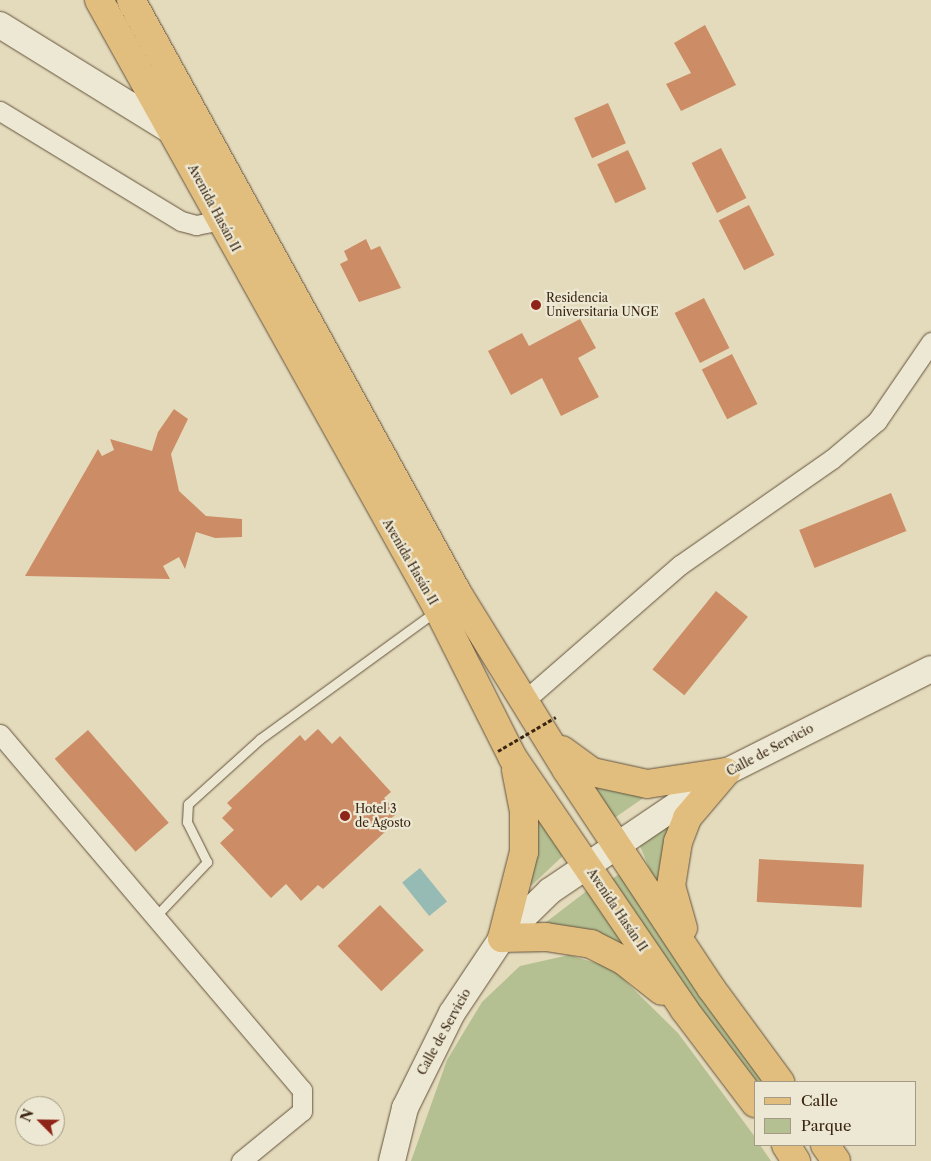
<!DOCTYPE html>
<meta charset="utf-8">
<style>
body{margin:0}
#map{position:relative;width:931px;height:1161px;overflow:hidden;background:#e4dbbc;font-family:"Libre Caslon Text",serif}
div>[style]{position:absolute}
.green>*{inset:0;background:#b4c091}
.water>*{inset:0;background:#95bbb4;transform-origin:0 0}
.building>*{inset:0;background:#cc8d66;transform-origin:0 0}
.roads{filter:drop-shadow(0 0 1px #64523c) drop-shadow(0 0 1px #64523c)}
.lane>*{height:9px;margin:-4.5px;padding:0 4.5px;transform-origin:4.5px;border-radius:4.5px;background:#ede8d3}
.street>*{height:19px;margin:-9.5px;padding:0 9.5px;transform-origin:9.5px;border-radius:9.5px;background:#ede8d3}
.secondary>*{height:26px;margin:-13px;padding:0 13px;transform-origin:13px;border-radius:13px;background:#ede8d3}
.primary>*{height:28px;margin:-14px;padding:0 14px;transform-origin:14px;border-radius:14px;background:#e2be7e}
.path-bridge>*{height:3px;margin-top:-1.5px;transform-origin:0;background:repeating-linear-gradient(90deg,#392511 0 4px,transparent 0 6.5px)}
.dots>*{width:14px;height:14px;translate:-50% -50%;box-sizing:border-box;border:2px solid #ede8d3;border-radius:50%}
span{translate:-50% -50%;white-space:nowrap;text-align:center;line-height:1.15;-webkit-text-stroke:4.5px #ede8d3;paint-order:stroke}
.street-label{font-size:12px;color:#392511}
.poi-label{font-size:12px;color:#392511}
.left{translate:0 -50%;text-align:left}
.legend{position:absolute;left:754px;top:1081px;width:162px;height:65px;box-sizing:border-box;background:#ede8d3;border:1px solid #a59a85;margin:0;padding:6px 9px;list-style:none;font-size:15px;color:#392511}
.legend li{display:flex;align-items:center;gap:10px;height:25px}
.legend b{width:25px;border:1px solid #a59a85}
.north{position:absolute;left:15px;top:1096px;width:50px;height:50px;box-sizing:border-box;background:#ede8d3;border:1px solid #a59a85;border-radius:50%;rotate:293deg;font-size:14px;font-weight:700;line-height:20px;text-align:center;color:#392511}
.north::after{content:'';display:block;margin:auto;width:18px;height:22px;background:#8f2418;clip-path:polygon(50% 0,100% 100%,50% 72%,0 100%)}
</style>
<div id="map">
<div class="green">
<i style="clip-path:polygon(587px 778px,649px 794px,613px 819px)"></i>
<i style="clip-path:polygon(527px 786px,567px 852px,531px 886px)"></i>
<i style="clip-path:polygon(673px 823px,664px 904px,640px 846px)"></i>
<i style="clip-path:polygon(621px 873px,764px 1082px,755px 1082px,607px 882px)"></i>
<i style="clip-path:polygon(588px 890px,630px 954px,545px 923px)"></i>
<i style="clip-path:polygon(569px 955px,612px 968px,678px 1033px,755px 1137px,755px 1145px,760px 1145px,771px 1161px,411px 1161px,447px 1060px,482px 1002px,520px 966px)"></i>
</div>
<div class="water">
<i style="left:420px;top:868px;width:43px;height:23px;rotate:51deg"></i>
</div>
<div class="building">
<i style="clip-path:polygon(705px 25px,736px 85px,681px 111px,666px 84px,691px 73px,674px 43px)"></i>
<i style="left:608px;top:103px;width:44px;height:37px;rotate:66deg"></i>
<i style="left:721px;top:148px;width:56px;height:33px;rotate:63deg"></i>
<i style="left:628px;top:150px;width:43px;height:34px;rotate:65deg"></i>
<i style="left:749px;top:205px;width:56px;height:34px;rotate:63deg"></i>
<i style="clip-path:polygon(366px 239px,371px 250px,380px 246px,401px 288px,359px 302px,340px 264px,348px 260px,344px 251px)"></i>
<i style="left:704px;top:298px;width:56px;height:33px;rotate:63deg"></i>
<i style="clip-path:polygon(580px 319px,596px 348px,578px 358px,599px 397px,561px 416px,542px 378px,511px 395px,488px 351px,522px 333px,529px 346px)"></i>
<i style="left:732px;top:354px;width:56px;height:34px;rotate:63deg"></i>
<i style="clip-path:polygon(174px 409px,188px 419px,171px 454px,179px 491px,206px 516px,242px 519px,242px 537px,215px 538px,196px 532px,185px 569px,179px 557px,163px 566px,170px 579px,25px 576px,98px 449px,102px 456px,114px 450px,110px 439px,152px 451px,158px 432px)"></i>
<i style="left:891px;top:493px;width:41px;height:99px;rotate:68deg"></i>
<i style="left:716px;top:591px;width:41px;height:101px;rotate:39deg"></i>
<i style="clip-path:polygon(318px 729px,332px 744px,340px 736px,391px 792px,384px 798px,397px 813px,383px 826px,386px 831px,323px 889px,318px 885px,301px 901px,286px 884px,271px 898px,220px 843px,234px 830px,222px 818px,232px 808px,227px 803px,300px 735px,305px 741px)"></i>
<i style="left:88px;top:730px;width:123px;height:44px;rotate:49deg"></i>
<i style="left:759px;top:859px;width:105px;height:43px;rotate:3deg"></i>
<i style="left:380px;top:905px;width:63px;height:59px;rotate:46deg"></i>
</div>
<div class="roads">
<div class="lane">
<i style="left:155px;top:917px;width:76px;rotate:-46.6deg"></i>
<i style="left:207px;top:862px;width:45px;rotate:-116.6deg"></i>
<i style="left:187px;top:822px;width:18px;rotate:-87deg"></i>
<i style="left:188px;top:804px;width:97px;rotate:-42.1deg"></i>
<i style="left:260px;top:739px;width:218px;rotate:-36deg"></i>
</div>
<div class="street">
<i style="left:0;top:111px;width:212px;rotate:31.3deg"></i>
<i style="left:181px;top:221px;width:16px;rotate:15deg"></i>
<i style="left:196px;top:225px;width:36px;rotate:-11deg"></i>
<i style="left:524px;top:701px;width:207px;rotate:-41.1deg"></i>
<i style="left:680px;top:565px;width:185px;rotate:-34.9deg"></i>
<i style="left:832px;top:459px;width:59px;rotate:-40.2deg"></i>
<i style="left:877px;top:421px;width:96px;rotate:-55.6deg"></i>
<i style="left:0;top:734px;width:467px;rotate:49.7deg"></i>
<i style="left:302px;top:1090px;width:21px;rotate:90deg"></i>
<i style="left:302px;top:1111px;width:79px;rotate:140.7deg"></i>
</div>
<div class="secondary">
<i style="left:0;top:25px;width:203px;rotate:31.7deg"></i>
<i style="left:392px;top:1161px;width:55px;rotate:-76.2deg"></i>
<i style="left:405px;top:1108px;width:106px;rotate:-63.7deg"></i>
<i style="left:452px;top:1013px;width:90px;rotate:-56.3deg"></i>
<i style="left:502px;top:938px;width:67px;rotate:-44.4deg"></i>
<i style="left:550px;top:891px;width:212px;rotate:-34.1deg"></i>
<i style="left:726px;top:772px;width:229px;rotate:-26.7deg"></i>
</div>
<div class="primary">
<i style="left:99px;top:0;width:697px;rotate:60.9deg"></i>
<i style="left:438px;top:609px;width:167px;rotate:63.3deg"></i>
<i style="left:513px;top:758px;width:304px;rotate:55.7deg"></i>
<i style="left:684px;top:1009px;width:118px;rotate:52.9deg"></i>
<i style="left:131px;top:0;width:678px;rotate:61.17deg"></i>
<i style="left:458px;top:594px;width:206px;rotate:58.3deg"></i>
<i style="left:566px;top:769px;width:263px;rotate:56.5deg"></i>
<i style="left:711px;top:988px;width:117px;rotate:53.7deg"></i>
<i style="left:562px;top:750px;width:37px;rotate:36deg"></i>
<i style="left:592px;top:772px;width:56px;rotate:12.3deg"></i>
<i style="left:647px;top:784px;width:80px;rotate:-8.6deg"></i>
<i style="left:516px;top:770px;width:42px;rotate:79deg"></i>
<i style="left:524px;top:811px;width:41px;rotate:90deg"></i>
<i style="left:524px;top:852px;width:89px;rotate:104.3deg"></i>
<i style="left:502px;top:938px;width:44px;rotate:-1.3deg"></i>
<i style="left:546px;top:937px;width:46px;rotate:8.8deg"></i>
<i style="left:591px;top:944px;width:37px;rotate:27deg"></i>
<i style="left:624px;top:961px;width:48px;rotate:38.3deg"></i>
<i style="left:683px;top:928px;width:44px;rotate:-105.9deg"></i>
<i style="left:671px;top:886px;width:45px;rotate:-81deg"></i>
<i style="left:678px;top:842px;width:26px;rotate:-69deg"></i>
<i style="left:687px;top:818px;width:60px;rotate:-49.7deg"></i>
<i style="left:786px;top:1145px;width:19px;rotate:58deg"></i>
<i style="left:825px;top:1145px;width:19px;rotate:55deg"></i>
</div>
</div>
<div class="path-bridge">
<i style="left:498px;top:751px;width:67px;rotate:-30.4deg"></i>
</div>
<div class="dots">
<i style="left:536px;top:305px;background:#8f2418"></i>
<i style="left:345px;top:816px;background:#8f2418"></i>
</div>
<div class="street-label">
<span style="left:214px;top:208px;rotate:62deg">Avenida Hasán II</span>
<span style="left:410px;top:562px;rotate:60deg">Avenida Hasán II</span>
<span style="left:770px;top:750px;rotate:-28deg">Calle de Servicio</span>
<span style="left:617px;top:910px;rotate:56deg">Avenida Hasán II</span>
<span style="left:444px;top:1032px;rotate:-61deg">Calle de Servicio</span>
</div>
<div class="poi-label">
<span class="left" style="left:546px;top:305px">Residencia<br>Universitaria UNGE</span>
<span class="left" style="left:355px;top:816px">Hotel 3<br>de Agosto</span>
</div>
<ul class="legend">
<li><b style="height:6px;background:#e2be7e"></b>Calle</li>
<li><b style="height:14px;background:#b4c091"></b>Parque</li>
</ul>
<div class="north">N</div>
</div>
